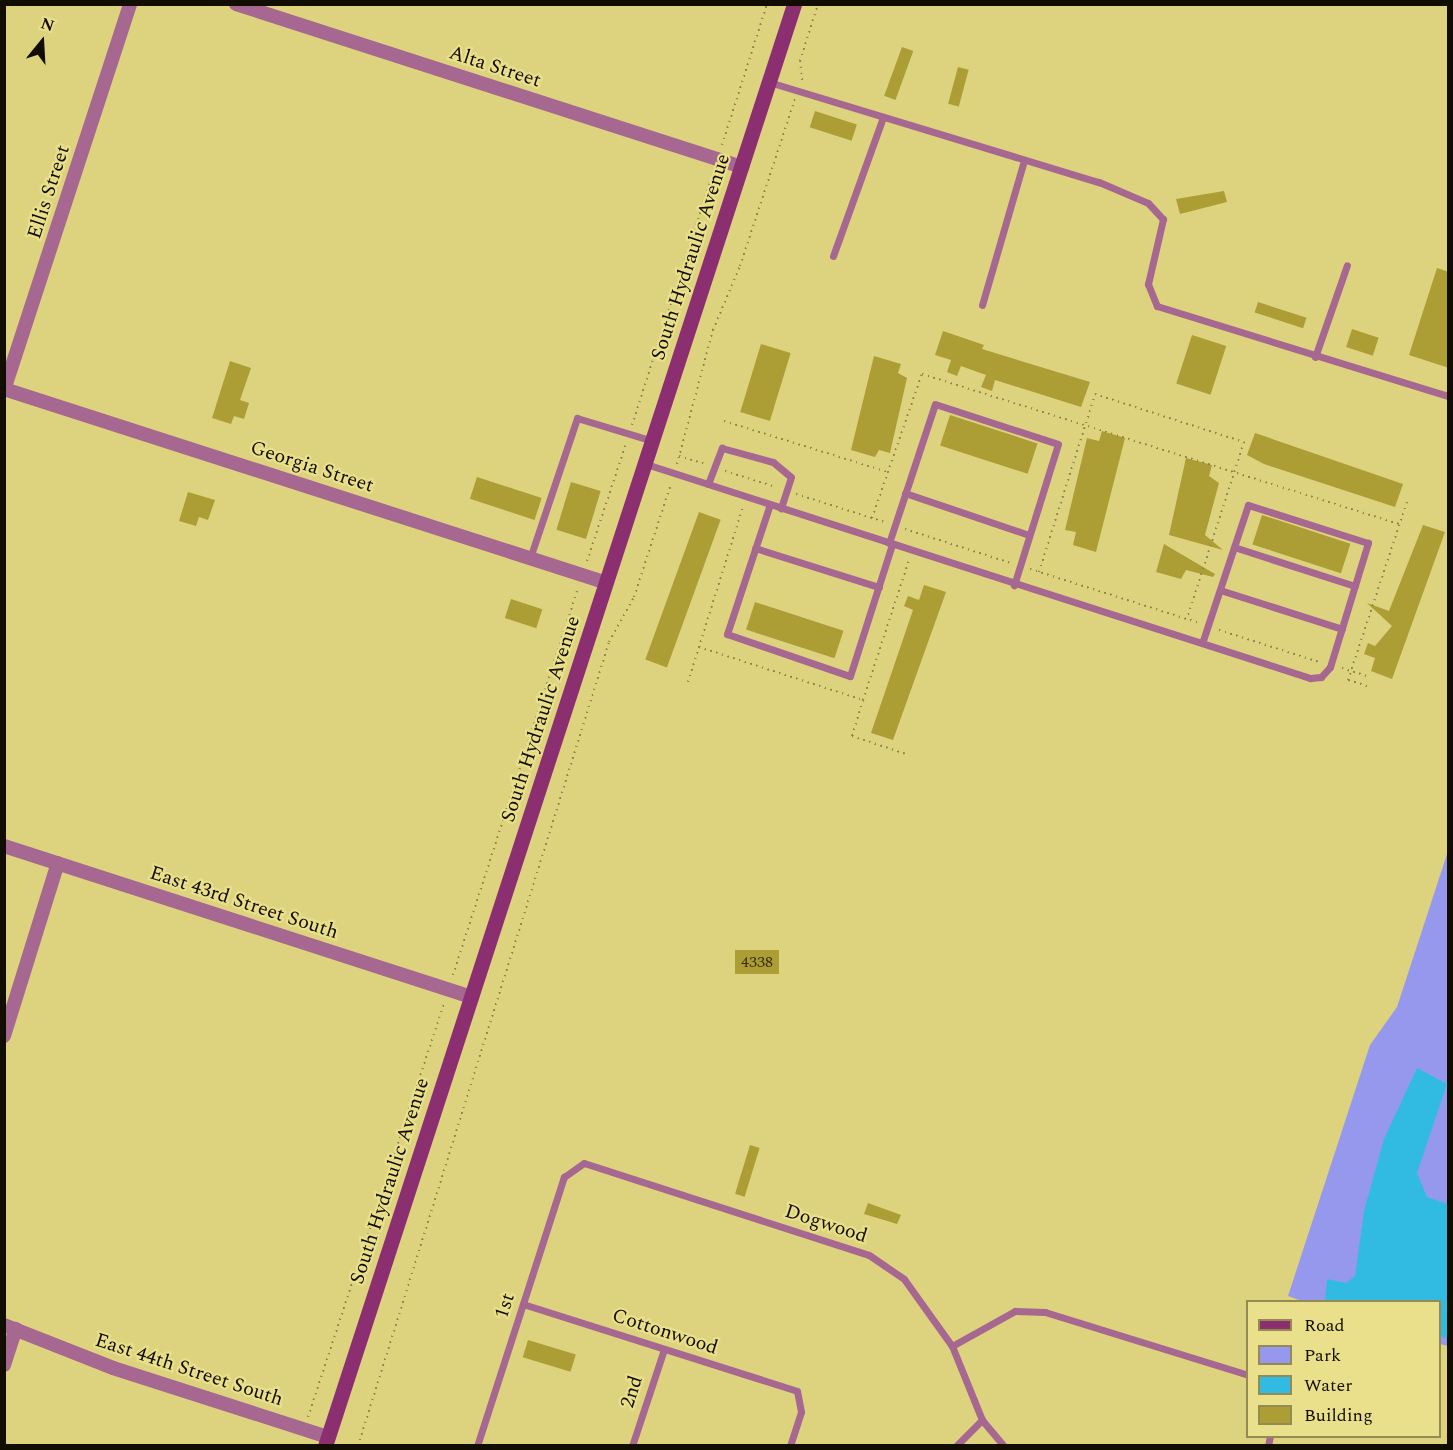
<!DOCTYPE html>
<style>
body{margin:0}
#map{position:relative;width:1453px;height:1450px;overflow:hidden;background:#ddd27e;font-family:Spectral,serif}
div>[style]{position:absolute}
.green>*{inset:0;background:#9598ed}
.water>*{inset:0;background:#32bbe2}
.building>*{inset:0;background:#ac9e35;transform-origin:0 0}
.path>*{height:2px;margin-top:-1px;transform-origin:0;background:repeating-linear-gradient(90deg,#8f864e 0 1.5px,transparent 0 6px)}
.lane>*{height:7px;margin:-3.5px;padding:0 3.5px;transform-origin:3.5px;border-radius:3.5px;background:#a66790}
.street>*{height:14px;margin:-7px;padding:0 7px;transform-origin:7px;border-radius:7px;background:#a66790}
.secondary>*{height:15px;margin:-7.5px;padding:0 7.5px;transform-origin:7.5px;border-radius:7.5px;background:#8c2f71}
span{translate:-50% -50%;white-space:nowrap;text-align:center;line-height:1.15;-webkit-text-stroke:4.5px #eadf8a;paint-order:stroke}
.number-label{font-size:16px;color:#38310d}
.number-label span{-webkit-text-stroke-width:0}
.street-label{font-size:20px;color:#110d00}
.frame{position:absolute;inset:0;border:6px solid #110d00;pointer-events:none}
.legend{position:absolute;left:1246px;top:1300px;width:195px;height:138px;box-sizing:border-box;background:#eadf8a;border:2px solid #938b53;margin:0;padding:8px 10px;list-style:none;font-size:18px;color:#110d00}
.legend li{display:flex;align-items:center;gap:12px;height:30px}
.legend b{width:30px;border:2px solid #938b53}
.north{position:absolute;left:12px;top:12px;width:60px;height:60px;-webkit-text-stroke:4px #eadf8a;paint-order:stroke;rotate:18deg;font-size:16px;font-weight:700;line-height:24px;text-align:center;color:#110d00}
.north::after{content:'';display:block;margin:auto;width:21px;height:27px;background:#110d00;clip-path:polygon(50% 0,100% 100%,50% 72%,0 100%)}
</style>
<div id="map">
<div class="green">
<i style="clip-path:polygon(1448px 851px,1448px 1346px,1440px 1344px,1440px 1302px,1305px 1302px,1288px 1296px,1370px 1045px,1397px 1007px)"></i>
</div>
<div class="water">
<i style="clip-path:polygon(1417px 1068px,1447px 1084px,1417px 1173px,1427px 1197px,1448px 1204px,1448px 1339px,1440px 1336px,1440px 1302px,1325px 1301px,1327px 1279px,1346px 1283px,1355px 1276px,1364px 1211px,1384px 1139px)"></i>
</div>
<div class="building">
<i style="left:902px;top:47px;width:12px;height:52px;rotate:20deg"></i>
<i style="left:958px;top:67px;width:11px;height:38px;rotate:15deg"></i>
<i style="left:815px;top:111px;width:44px;height:17px;rotate:18deg"></i>
<i style="clip-path:polygon(1224px 191px,1227px 202px,1180px 214px,1176px 199px)"></i>
<i style="clip-path:polygon(1437px 268px,1449px 272px,1449px 368px,1409px 355px)"></i>
<i style="left:1258px;top:302px;width:51px;height:11px;rotate:18deg"></i>
<i style="left:1352px;top:329px;width:28px;height:19px;rotate:18deg"></i>
<i style="clip-path:polygon(943px 331px,984px 345px,982px 349px,1090px 382px,1081px 407px,995px 380px,992px 391px,981px 387px,986px 375px,961px 366px,957px 376px,947px 372px,951px 360px,935px 355px)"></i>
<i style="left:1192px;top:335px;width:36px;height:51px;rotate:18deg"></i>
<i style="left:761px;top:344px;width:31px;height:71px;rotate:17deg"></i>
<i style="clip-path:polygon(874px 356px,901px 364px,898px 373px,907px 378px,890px 453px,879px 450px,875px 457px,851px 450px)"></i>
<i style="clip-path:polygon(230px 361px,251px 368px,240px 400px,249px 403px,244px 419px,234px 416px,231px 424px,212px 418px)"></i>
<i style="left:950px;top:415px;width:92px;height:32px;rotate:18deg"></i>
<i style="clip-path:polygon(1102px 431px,1125px 438px,1096px 552px,1073px 545px,1076px 532px,1065px 530px,1087px 438px,1099px 441px)"></i>
<i style="clip-path:polygon(1255px 433px,1403px 484px,1395px 507px,1264px 464px,1247px 455px)"></i>
<i style="clip-path:polygon(1186px 458px,1212px 465px,1209px 476px,1219px 483px,1205px 535px,1223px 550px,1169px 535px)"></i>
<i style="left:477px;top:477px;width:68px;height:23px;rotate:18deg"></i>
<i style="left:571px;top:482px;width:31px;height:50px;rotate:17deg"></i>
<i style="clip-path:polygon(188px 492px,215px 500px,208px 520px,199px 517px,196px 526px,179px 521px)"></i>
<i style="left:699px;top:512px;width:23px;height:157px;rotate:20deg"></i>
<i style="left:1262px;top:515px;width:93px;height:31px;rotate:18deg"></i>
<i style="clip-path:polygon(1423px 525px,1445px 532px,1392px 679px,1371px 671px,1375px 658px,1364px 654px,1368px 643px,1375px 646px,1392px 626px,1367px 603px,1389px 611px)"></i>
<i style="clip-path:polygon(1164px 544px,1215px 574px,1213px 577px,1186px 570px,1181px 579px,1156px 572px)"></i>
<i style="clip-path:polygon(924px 585px,946px 592px,893px 740px,871px 733px,913px 610px,904px 606px,908px 596px,919px 600px)"></i>
<i style="left:511px;top:599px;width:33px;height:20px;rotate:18deg"></i>
<i style="left:755px;top:602px;width:93px;height:29px;rotate:18deg"></i>
<i style="left:735px;top:950px;width:44px;height:24px"></i>
<i style="left:750px;top:1145px;width:10px;height:51px;rotate:17deg"></i>
<i style="clip-path:polygon(868px 1203px,901px 1215px,897px 1224px,864px 1214px)"></i>
<i style="left:528px;top:1340px;width:50px;height:18px;rotate:17deg"></i>
</div>
<div class="path">
<i style="left:802px;top:80px;width:19px;rotate:-96deg"></i>
<i style="left:800px;top:61px;width:60px;rotate:-72.5deg"></i>
<i style="left:722px;top:145px;width:148px;rotate:-72.3deg"></i>
<i style="left:724px;top:421px;width:172px;rotate:17.3deg"></i>
<i style="left:632px;top:425px;width:265px;rotate:-72.2deg"></i>
<i style="left:679px;top:456px;width:27px;rotate:17deg"></i>
<i style="left:677px;top:464px;width:139px;rotate:-75deg"></i>
<i style="left:713px;top:330px;width:69px;rotate:-67.1deg"></i>
<i style="left:740px;top:266px;width:176px;rotate:-71.8deg"></i>
<i style="left:725px;top:471px;width:53px;rotate:17.4deg"></i>
<i style="left:796px;top:494px;width:93px;rotate:17.5deg"></i>
<i style="left:872px;top:518px;width:152px;rotate:-70.9deg"></i>
<i style="left:922px;top:374px;width:500px;rotate:17.46deg"></i>
<i style="left:905px;top:529px;width:111px;rotate:17.8deg"></i>
<i style="left:587px;top:561px;width:123px;rotate:-71.6deg"></i>
<i style="left:1030px;top:569px;width:177px;rotate:17.7deg"></i>
<i style="left:1039px;top:572px;width:187px;rotate:-72.5deg"></i>
<i style="left:1095px;top:394px;width:157px;rotate:17.9deg"></i>
<i style="left:1244px;top:442px;width:186px;rotate:107.9deg"></i>
<i style="left:1219px;top:630px;width:105px;rotate:17.7deg"></i>
<i style="left:699px;top:647px;width:172px;rotate:17.9deg"></i>
<i style="left:863px;top:700px;width:38px;rotate:107deg"></i>
<i style="left:852px;top:736px;width:57px;rotate:18.4deg"></i>
<i style="left:1342px;top:668px;width:26px;rotate:18deg"></i>
<i style="left:688px;top:682px;width:183px;rotate:-72.6deg"></i>
<i style="left:1367px;top:686px;width:20px;rotate:-162deg"></i>
<i style="left:1348px;top:680px;width:191px;rotate:-71.7deg"></i>
<i style="left:863px;top:700px;width:147px;rotate:-71.8deg"></i>
<i style="left:453px;top:975px;width:406px;rotate:-72.1deg"></i>
<i style="left:308px;top:1417px;width:436px;rotate:-71.8deg"></i>
<i style="left:358px;top:1446px;width:842px;rotate:-72.66deg"></i>
<i style="left:609px;top:642px;width:51px;rotate:-60.9deg"></i>
<i style="left:634px;top:597px;width:119px;rotate:-71.9deg"></i>
</div>
<div class="lane">
<i style="left:769px;top:82px;width:345px;rotate:16.9deg"></i>
<i style="left:1099px;top:182px;width:53px;rotate:23.2deg"></i>
<i style="left:1148px;top:203px;width:22px;rotate:47deg"></i>
<i style="left:1163px;top:219px;width:67px;rotate:103deg"></i>
<i style="left:1148px;top:284px;width:24px;rotate:68deg"></i>
<i style="left:1157px;top:306px;width:305px;rotate:17.2deg"></i>
<i style="left:833px;top:256px;width:148px;rotate:-70.2deg"></i>
<i style="left:982px;top:305px;width:151px;rotate:-73.8deg"></i>
<i style="left:1315px;top:357px;width:97px;rotate:-70.8deg"></i>
<i style="left:646px;top:464px;width:698px;rotate:17.86deg"></i>
<i style="left:1310px;top:678px;width:11px;rotate:-5deg"></i>
<i style="left:1321px;top:677px;width:13px;rotate:-48deg"></i>
<i style="left:1330px;top:667px;width:130px;rotate:-73deg"></i>
<i style="left:1368px;top:543px;width:126px;rotate:-162.4deg"></i>
<i style="left:1248px;top:505px;width:145px;rotate:108.4deg"></i>
<i style="left:708px;top:484px;width:39px;rotate:-69deg"></i>
<i style="left:722px;top:448px;width:53px;rotate:15.4deg"></i>
<i style="left:773px;top:462px;width:23px;rotate:40deg"></i>
<i style="left:791px;top:477px;width:33px;rotate:108deg"></i>
<i style="left:905px;top:493px;width:131px;rotate:18.7deg"></i>
<i style="left:770px;top:504px;width:137px;rotate:108.3deg"></i>
<i style="left:727px;top:634px;width:130px;rotate:18.9deg"></i>
<i style="left:850px;top:676px;width:139px;rotate:-72.3deg"></i>
<i style="left:889px;top:543px;width:146px;rotate:-71.7deg"></i>
<i style="left:935px;top:404px;width:129px;rotate:18deg"></i>
<i style="left:1058px;top:444px;width:148px;rotate:107.3deg"></i>
<i style="left:1234px;top:547px;width:127px;rotate:17.9deg"></i>
<i style="left:755px;top:548px;width:130px;rotate:17.5deg"></i>
<i style="left:530px;top:558px;width:148px;rotate:-71.4deg"></i>
<i style="left:577px;top:418px;width:79px;rotate:16.8deg"></i>
<i style="left:1220px;top:590px;width:128px;rotate:17.7deg"></i>
<i style="left:523px;top:1304px;width:287px;rotate:17.6deg"></i>
<i style="left:797px;top:1391px;width:21px;rotate:79deg"></i>
<i style="left:801px;top:1412px;width:36px;rotate:108deg"></i>
<i style="left:952px;top:1346px;width:80px;rotate:67.9deg"></i>
<i style="left:982px;top:1420px;width:34px;rotate:50deg"></i>
<i style="left:477px;top:1446px;width:283px;rotate:-72.1deg"></i>
<i style="left:564px;top:1177px;width:24px;rotate:-35deg"></i>
<i style="left:584px;top:1163px;width:299px;rotate:17.9deg"></i>
<i style="left:869px;top:1255px;width:42px;rotate:34.4deg"></i>
<i style="left:904px;top:1279px;width:82px;rotate:54.4deg"></i>
<i style="left:952px;top:1346px;width:72px;rotate:-29.1deg"></i>
<i style="left:1015px;top:1311px;width:30px;rotate:2deg"></i>
<i style="left:1045px;top:1312px;width:213px;rotate:17.2deg"></i>
<i style="left:632px;top:1446px;width:102px;rotate:-71.7deg"></i>
<i style="left:956px;top:1446px;width:37px;rotate:-45deg"></i>
<i style="left:1268px;top:1446px;width:10px;rotate:-79deg"></i>
</div>
<div class="street">
<i style="left:236px;top:4px;width:532px;rotate:17.86deg"></i>
<i style="left:4px;top:389px;width:633px;rotate:17.83deg"></i>
<i style="left:4px;top:390px;width:406px;rotate:-71.9deg"></i>
<i style="left:4px;top:846px;width:492px;rotate:17.9deg"></i>
<i style="left:4px;top:1036px;width:181px;rotate:-72.7deg"></i>
<i style="left:4px;top:1325px;width:117px;rotate:21.5deg"></i>
<i style="left:113px;top:1368px;width:226px;rotate:17.8deg"></i>
<i style="left:4px;top:1365px;width:38px;rotate:-72deg"></i>
</div>
<div class="secondary">
<i style="left:325px;top:1446px;width:1516px;rotate:-71.98deg"></i>
</div>
<div class="number-label">
<span style="left:757px;top:962px">4338</span>
</div>
<div class="street-label">
<span style="left:495px;top:67px;rotate:18deg">Alta Street</span>
<span style="left:49px;top:192px;rotate:-72deg">Ellis Street</span>
<span style="left:691px;top:257px;rotate:-72deg">South Hydraulic Avenue</span>
<span style="left:312px;top:467px;rotate:18deg">Georgia Street</span>
<span style="left:541px;top:719px;rotate:-72deg">South Hydraulic Avenue</span>
<span style="left:244px;top:903px;rotate:18deg">East 43rd Street South</span>
<span style="left:390px;top:1181px;rotate:-72deg">South Hydraulic Avenue</span>
<span style="left:826px;top:1224px;rotate:18deg">Dogwood</span>
<span style="left:505px;top:1306px;rotate:-72deg">1st</span>
<span style="left:665px;top:1332px;rotate:18deg">Cottonwood</span>
<span style="left:189px;top:1370px;rotate:18deg">East 44th Street South</span>
<span style="left:632px;top:1392px;rotate:-72deg">2nd</span>
</div>
<div class="frame"></div>
<ul class="legend">
<li><b style="height:8px;background:#8c2f71"></b>Road</li>
<li><b style="height:16px;background:#9598ed"></b>Park</li>
<li><b style="height:16px;background:#32bbe2"></b>Water</li>
<li><b style="height:16px;background:#ac9e35"></b>Building</li>
</ul>
<div class="north">N</div>
</div>
